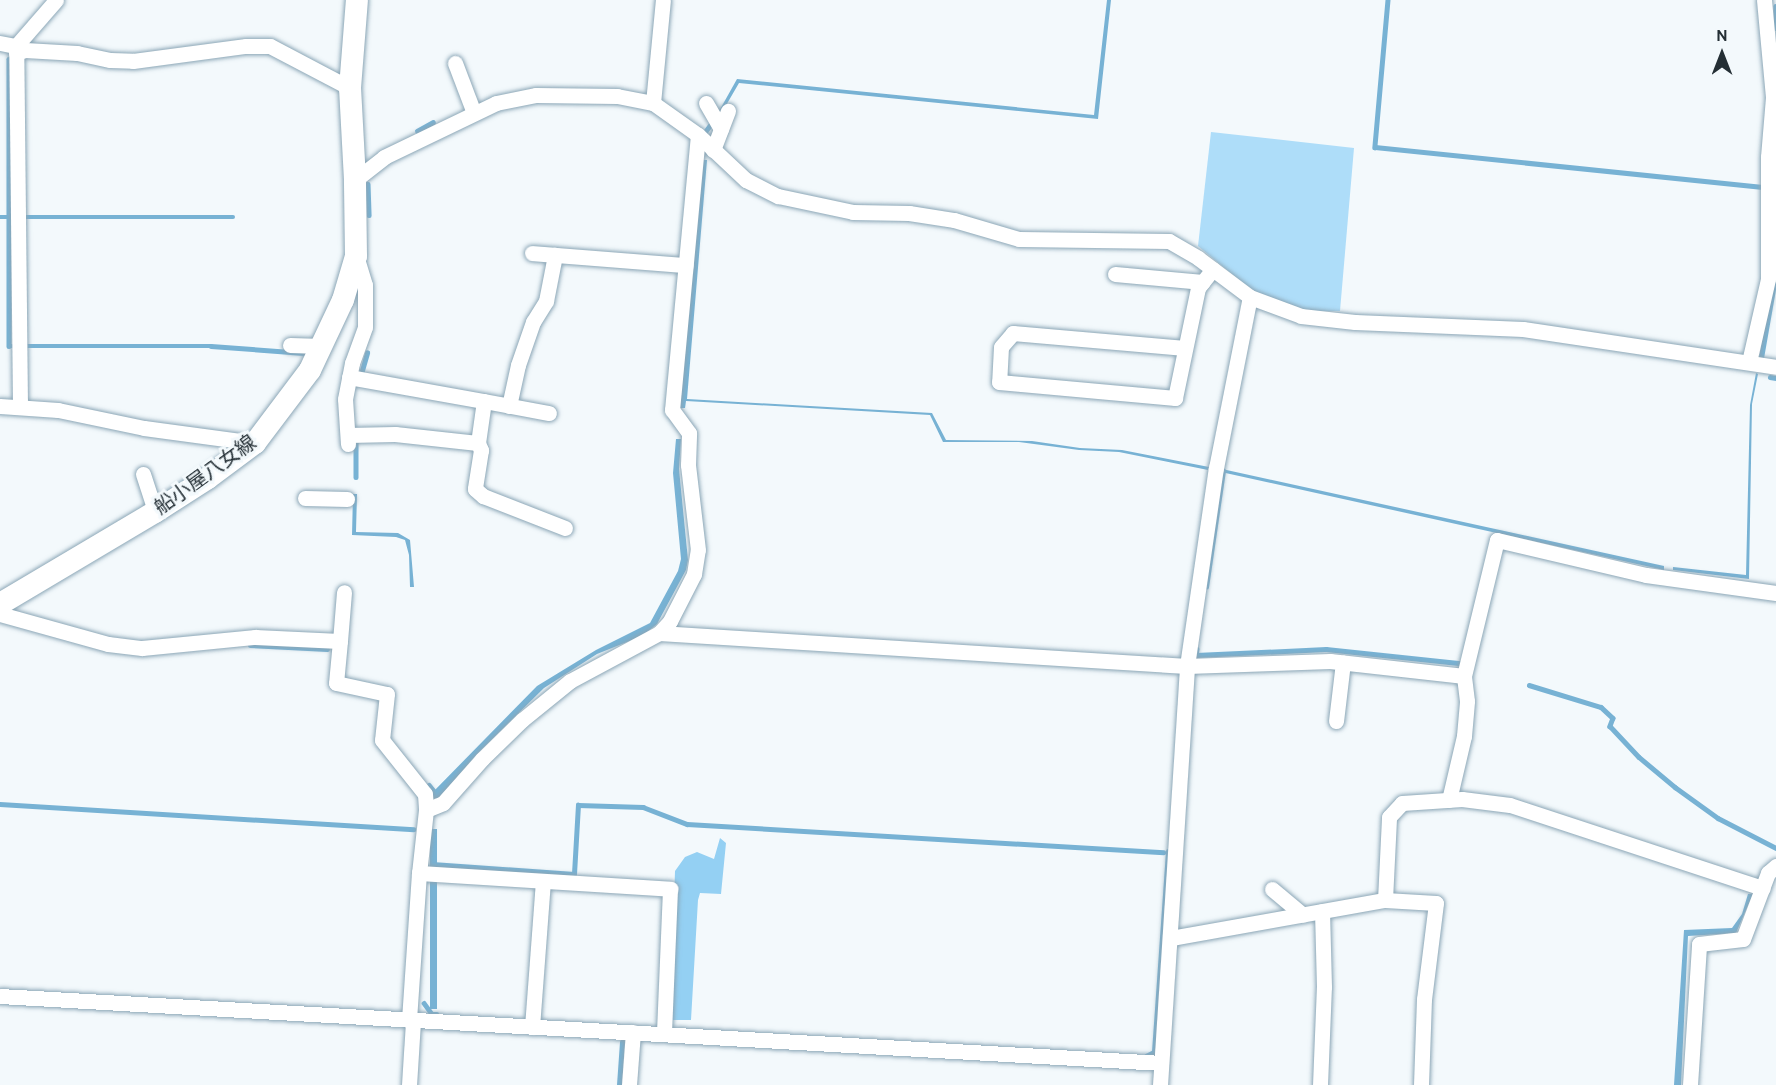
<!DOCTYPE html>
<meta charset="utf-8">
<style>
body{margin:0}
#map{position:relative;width:1776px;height:1085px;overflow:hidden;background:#f3f9fc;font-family:Cabin,"Noto Sans JP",sans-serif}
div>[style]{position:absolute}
.green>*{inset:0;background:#aeddf9}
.forest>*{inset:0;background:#94d0f3}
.water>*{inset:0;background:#77b2d4;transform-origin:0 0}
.stream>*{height:4.5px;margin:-2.25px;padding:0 2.25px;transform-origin:2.25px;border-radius:2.25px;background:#77b2d4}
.roads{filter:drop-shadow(0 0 2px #8ba6b6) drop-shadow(0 0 2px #8ba6b6)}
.street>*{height:15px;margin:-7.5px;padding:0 7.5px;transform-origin:7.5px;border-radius:7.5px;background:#fff}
.secondary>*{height:22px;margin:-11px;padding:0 11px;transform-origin:11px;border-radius:11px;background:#fff}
span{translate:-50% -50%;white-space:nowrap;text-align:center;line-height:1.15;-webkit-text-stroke:6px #f3f9fc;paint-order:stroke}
.street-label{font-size:20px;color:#242f35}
.north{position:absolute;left:1692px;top:24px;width:60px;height:60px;-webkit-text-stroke:4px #f3f9fc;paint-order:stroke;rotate:0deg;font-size:16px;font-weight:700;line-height:24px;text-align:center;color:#242f35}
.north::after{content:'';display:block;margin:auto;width:21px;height:27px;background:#242f35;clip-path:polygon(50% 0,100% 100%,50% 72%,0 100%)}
</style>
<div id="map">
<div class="green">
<i style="clip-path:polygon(1211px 132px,1354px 148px,1340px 311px,1308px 311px,1261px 298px,1198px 246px)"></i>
</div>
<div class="forest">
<i style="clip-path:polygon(720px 838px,726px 843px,721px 894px,700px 893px,698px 900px,691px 1020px,670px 1020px,675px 871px,685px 857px,697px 852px,714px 859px)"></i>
</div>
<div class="water">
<i style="clip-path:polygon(1107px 0,1111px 0,1098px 119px,739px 83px,721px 114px,718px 113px,737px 79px,1094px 115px)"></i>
<i style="clip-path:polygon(702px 160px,707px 160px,687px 399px,932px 413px,946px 440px,1032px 441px,1080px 448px,1122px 450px,1209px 467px,1208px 470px,1119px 452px,1079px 450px,1019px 442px,943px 442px,930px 415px,686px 401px,685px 408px,680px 408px)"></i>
<i style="clip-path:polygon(1756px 373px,1758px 374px,1752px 404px,1749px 579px,1673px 570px,1673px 567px,1746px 575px,1750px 405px)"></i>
<i style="clip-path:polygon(676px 439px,681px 439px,679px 469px,688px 560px,686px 570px,657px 624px,642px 636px,597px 654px,544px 688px,476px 755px,439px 798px,433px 798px,433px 792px,537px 686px,596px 650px,650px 623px,678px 571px,681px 559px,673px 473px)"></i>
<i style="clip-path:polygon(1222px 469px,1664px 566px,1664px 570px,1221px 472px)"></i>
<i style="clip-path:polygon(353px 494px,357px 494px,356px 532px,398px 533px,410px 540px,414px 587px,410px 587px,409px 555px,405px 540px,396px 537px,352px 535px)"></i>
<i style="left:430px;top:829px;width:7px;height:180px"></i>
<i style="clip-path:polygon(1748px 894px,1753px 894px,1736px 933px,1688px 936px,1681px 1085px,1674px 1085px,1684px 930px,1732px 928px,1742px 914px)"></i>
</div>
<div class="stream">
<i style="left:1388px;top:0;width:148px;rotate:95.1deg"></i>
<i style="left:1375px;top:147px;width:387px;rotate:5.9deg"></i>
<i style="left:1776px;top:6px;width:22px;rotate:90deg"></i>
<i style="left:9px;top:59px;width:287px;rotate:90deg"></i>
<i style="left:9px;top:346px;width:202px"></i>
<i style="left:211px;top:346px;width:93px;rotate:4.3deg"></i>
<i style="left:417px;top:131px;width:18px;rotate:-29deg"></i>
<i style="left:705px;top:132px;width:9px;rotate:-54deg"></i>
<i style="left:368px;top:184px;width:31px;rotate:88deg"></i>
<i style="left:1775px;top:206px;width:15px;rotate:86deg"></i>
<i style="left:0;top:217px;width:11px"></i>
<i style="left:20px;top:217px;width:213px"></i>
<i style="left:1775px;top:258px;width:31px;rotate:-88deg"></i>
<i style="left:1761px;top:358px;width:81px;rotate:-80.1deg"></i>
<i style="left:361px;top:374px;width:22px;rotate:-74deg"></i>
<i style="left:1770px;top:377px;width:6px;rotate:9deg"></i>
<i style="left:356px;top:443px;width:34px;rotate:90deg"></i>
<i style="left:1206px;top:587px;width:117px;rotate:-81.7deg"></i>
<i style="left:250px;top:645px;width:77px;rotate:3deg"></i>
<i style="left:1197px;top:649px;width:6px;rotate:99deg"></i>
<i style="left:1196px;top:655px;width:130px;rotate:-2.6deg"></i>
<i style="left:1326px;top:649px;width:135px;rotate:6deg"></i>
<i style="left:1529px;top:685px;width:75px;rotate:17deg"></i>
<i style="left:1601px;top:707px;width:16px;rotate:43deg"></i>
<i style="left:1613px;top:718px;width:9px;rotate:111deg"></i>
<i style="left:1610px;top:726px;width:42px;rotate:46.9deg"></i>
<i style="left:1639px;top:757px;width:47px;rotate:39.8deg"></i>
<i style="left:1675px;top:787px;width:53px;rotate:35.8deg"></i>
<i style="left:1718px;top:818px;width:65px;rotate:27.3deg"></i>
<i style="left:429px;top:785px;width:13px;rotate:51deg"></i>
<i style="left:0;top:804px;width:414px;rotate:3.5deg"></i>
<i style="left:432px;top:864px;width:142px;rotate:4deg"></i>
<i style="left:574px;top:874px;width:69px;rotate:-86.7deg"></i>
<i style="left:578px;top:805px;width:65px;rotate:1.8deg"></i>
<i style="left:643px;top:807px;width:47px;rotate:21.1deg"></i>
<i style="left:687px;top:824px;width:477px;rotate:3.4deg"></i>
<i style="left:424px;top:1003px;width:14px;rotate:54deg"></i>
<i style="left:432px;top:1014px;width:5px"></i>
<i style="left:1146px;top:1056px;width:9px;rotate:-27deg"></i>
<i style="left:1154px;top:1052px;width:201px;rotate:-86deg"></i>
<i style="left:619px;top:1085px;width:43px;rotate:-86deg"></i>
</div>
<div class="roads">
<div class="street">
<i style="left:0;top:43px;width:16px;rotate:11deg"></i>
<i style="left:16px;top:53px;width:9px;rotate:-18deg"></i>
<i style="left:25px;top:50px;width:52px;rotate:3.3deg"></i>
<i style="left:77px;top:53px;width:34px;rotate:12deg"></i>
<i style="left:110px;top:60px;width:23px;rotate:2deg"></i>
<i style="left:133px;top:61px;width:114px;rotate:-7.6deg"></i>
<i style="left:246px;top:46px;width:24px"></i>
<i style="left:270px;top:46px;width:90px;rotate:27.7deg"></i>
<i style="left:455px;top:63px;width:53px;rotate:69.2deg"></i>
<i style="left:653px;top:103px;width:103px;rotate:-84.5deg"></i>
<i style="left:706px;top:103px;width:30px;rotate:60deg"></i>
<i style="left:713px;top:150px;width:42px;rotate:-69deg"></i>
<i style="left:355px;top:180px;width:37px;rotate:-38deg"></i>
<i style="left:384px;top:157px;width:124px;rotate:-25.7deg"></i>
<i style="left:496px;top:103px;width:41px;rotate:-11.3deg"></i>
<i style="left:536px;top:95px;width:81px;rotate:0.7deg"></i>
<i style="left:617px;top:96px;width:37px;rotate:11deg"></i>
<i style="left:653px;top:103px;width:55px;rotate:35.4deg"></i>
<i style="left:698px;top:135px;width:66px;rotate:43.2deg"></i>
<i style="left:746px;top:180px;width:36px;rotate:27deg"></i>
<i style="left:778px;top:196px;width:77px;rotate:12deg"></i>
<i style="left:853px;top:212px;width:56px;rotate:1deg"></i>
<i style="left:909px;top:213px;width:46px;rotate:8.8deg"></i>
<i style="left:954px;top:220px;width:68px;rotate:16.3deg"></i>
<i style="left:1019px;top:239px;width:150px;rotate:0.8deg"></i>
<i style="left:1169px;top:241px;width:34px;rotate:30deg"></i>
<i style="left:1198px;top:258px;width:65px;rotate:36.9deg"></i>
<i style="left:1250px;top:297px;width:54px;rotate:20.4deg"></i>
<i style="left:1301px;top:316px;width:54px;rotate:6.3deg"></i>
<i style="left:1355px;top:322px;width:168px;rotate:2.4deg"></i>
<i style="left:1523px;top:329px;width:256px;rotate:8.5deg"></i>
<i style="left:532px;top:253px;width:154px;rotate:4.5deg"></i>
<i style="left:1115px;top:274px;width:88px;rotate:5.2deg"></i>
<i style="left:290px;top:345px;width:32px;rotate:2deg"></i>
<i style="left:1185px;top:348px;width:173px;rotate:-175deg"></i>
<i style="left:1013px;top:333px;width:18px;rotate:131deg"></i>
<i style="left:1001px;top:347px;width:35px;rotate:93deg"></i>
<i style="left:999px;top:382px;width:177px;rotate:5.2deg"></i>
<i style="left:1175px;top:398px;width:112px;rotate:-78.2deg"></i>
<i style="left:1198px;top:288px;width:24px;rotate:-52deg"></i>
<i style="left:1749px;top:362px;width:85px;rotate:-77.1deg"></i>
<i style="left:1768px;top:279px;width:122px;rotate:-90deg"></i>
<i style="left:1768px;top:157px;width:60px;rotate:-85.2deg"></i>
<i style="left:1773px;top:97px;width:97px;rotate:-95.3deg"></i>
<i style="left:349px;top:377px;width:137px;rotate:10.1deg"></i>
<i style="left:0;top:406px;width:58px;rotate:3.9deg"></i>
<i style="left:58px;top:410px;width:88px;rotate:11.8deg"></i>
<i style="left:144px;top:428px;width:112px;rotate:7.7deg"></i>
<i style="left:20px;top:406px;width:360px;rotate:-90.6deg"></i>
<i style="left:16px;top:46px;width:61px;rotate:-49deg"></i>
<i style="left:509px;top:406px;width:42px;rotate:-77.6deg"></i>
<i style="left:518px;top:365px;width:46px;rotate:-70.8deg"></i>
<i style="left:533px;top:322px;width:25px;rotate:-58deg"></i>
<i style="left:546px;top:301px;width:47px;rotate:-78.9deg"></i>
<i style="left:348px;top:435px;width:47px;rotate:-1.2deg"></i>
<i style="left:395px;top:434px;width:83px;rotate:6.2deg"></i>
<i style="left:478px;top:443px;width:8px;rotate:67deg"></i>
<i style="left:481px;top:450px;width:39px;rotate:99deg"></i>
<i style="left:475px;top:489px;width:11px;rotate:41deg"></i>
<i style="left:483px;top:496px;width:88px;rotate:21.3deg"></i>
<i style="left:478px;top:443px;width:42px;rotate:-81.9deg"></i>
<i style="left:484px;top:401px;width:66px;rotate:10.5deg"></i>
<i style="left:348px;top:444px;width:45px;rotate:-93.8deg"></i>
<i style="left:345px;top:399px;width:37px;rotate:-79deg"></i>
<i style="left:352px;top:363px;width:38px;rotate:-70deg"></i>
<i style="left:365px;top:327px;width:42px;rotate:-90deg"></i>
<i style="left:365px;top:285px;width:30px;rotate:-107deg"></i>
<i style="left:143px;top:474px;width:40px;rotate:72deg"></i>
<i style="left:305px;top:498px;width:42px;rotate:1.4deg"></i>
<i style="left:0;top:614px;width:112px;rotate:15.5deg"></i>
<i style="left:108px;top:644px;width:34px;rotate:7deg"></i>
<i style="left:142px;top:648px;width:114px;rotate:-5.6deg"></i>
<i style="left:255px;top:637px;width:85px;rotate:2.7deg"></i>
<i style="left:340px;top:641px;width:42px;rotate:95.4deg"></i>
<i style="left:336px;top:683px;width:52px;rotate:12.2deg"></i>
<i style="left:387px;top:694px;width:46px;rotate:96.2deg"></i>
<i style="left:382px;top:740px;width:69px;rotate:51.5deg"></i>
<i style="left:425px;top:794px;width:16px;rotate:86deg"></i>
<i style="left:426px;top:810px;width:63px;rotate:96.3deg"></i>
<i style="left:419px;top:873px;width:148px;rotate:93.9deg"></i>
<i style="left:659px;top:633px;width:529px;rotate:3.58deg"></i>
<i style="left:1187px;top:666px;width:143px;rotate:-2deg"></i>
<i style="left:1330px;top:661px;width:135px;rotate:6.4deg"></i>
<i style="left:1464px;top:676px;width:140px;rotate:-76.4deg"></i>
<i style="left:1497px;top:540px;width:153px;rotate:13.2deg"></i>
<i style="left:1646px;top:575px;width:131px;rotate:7.9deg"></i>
<i style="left:340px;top:641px;width:49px;rotate:-85.3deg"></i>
<i style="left:1336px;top:721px;width:59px;rotate:-83.2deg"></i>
<i style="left:1449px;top:800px;width:66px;rotate:-76.8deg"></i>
<i style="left:1464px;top:736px;width:35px;rotate:-85deg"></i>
<i style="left:1467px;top:701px;width:25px;rotate:-97deg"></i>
<i style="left:426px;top:810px;width:18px;rotate:-22deg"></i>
<i style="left:443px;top:803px;width:59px;rotate:-48.4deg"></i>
<i style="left:482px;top:759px;width:56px;rotate:-44.3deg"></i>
<i style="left:522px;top:720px;width:62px;rotate:-39.1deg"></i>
<i style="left:570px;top:681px;width:101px;rotate:-28.3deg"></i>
<i style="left:659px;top:633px;width:16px;rotate:-47deg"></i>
<i style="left:670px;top:621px;width:53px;rotate:-62.9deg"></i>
<i style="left:694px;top:574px;width:24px;rotate:-81deg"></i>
<i style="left:698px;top:550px;width:86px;rotate:-96.7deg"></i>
<i style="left:688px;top:465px;width:32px;rotate:-88deg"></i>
<i style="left:689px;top:433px;width:29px;rotate:-126deg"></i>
<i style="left:672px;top:410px;width:276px;rotate:-84.6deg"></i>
<i style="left:419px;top:873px;width:252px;rotate:3.6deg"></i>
<i style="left:670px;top:889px;width:145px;rotate:92.4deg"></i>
<i style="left:1272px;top:889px;width:40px;rotate:40deg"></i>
<i style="left:1385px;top:900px;width:83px;rotate:-87.2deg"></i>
<i style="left:1389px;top:817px;width:19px;rotate:-47deg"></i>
<i style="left:1402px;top:803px;width:60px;rotate:-3.8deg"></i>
<i style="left:1462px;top:799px;width:48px;rotate:7.1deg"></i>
<i style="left:1510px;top:805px;width:266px;rotate:18.2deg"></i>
<i style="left:1171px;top:938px;width:217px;rotate:-10.1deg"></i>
<i style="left:1385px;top:900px;width:51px;rotate:3.4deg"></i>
<i style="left:1436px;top:903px;width:97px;rotate:97.1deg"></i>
<i style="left:1424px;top:999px;width:86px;rotate:92deg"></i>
<i style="left:0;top:996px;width:1163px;rotate:3.3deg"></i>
<i style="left:532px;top:1027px;width:146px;rotate:-85.7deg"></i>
<i style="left:409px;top:1085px;width:64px;rotate:-86.4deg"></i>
<i style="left:629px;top:1085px;width:53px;rotate:-85.7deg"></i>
<i style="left:1160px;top:1085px;width:420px;rotate:-86.3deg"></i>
<i style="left:1187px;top:666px;width:200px;rotate:-81.7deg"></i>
<i style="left:1216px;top:468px;width:174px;rotate:-78.8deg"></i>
<i style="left:1320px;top:1085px;width:98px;rotate:-87.7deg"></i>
<i style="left:1324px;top:987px;width:76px;rotate:-91.5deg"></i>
<i style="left:1690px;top:1085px;width:141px;rotate:-86.3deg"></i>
<i style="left:1699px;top:944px;width:44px;rotate:-6.5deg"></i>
<i style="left:1743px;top:939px;width:71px;rotate:-69.3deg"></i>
<i style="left:1768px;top:873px;width:11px;rotate:-41deg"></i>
</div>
<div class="secondary">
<i style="left:0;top:604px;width:180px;rotate:-30.7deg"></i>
<i style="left:155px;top:512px;width:63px;rotate:-32.7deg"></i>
<i style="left:208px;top:478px;width:59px;rotate:-36.7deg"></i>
<i style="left:255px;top:443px;width:91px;rotate:-53deg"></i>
<i style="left:310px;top:370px;width:77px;rotate:-64.8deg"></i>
<i style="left:343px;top:300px;width:46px;rotate:-73.5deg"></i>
<i style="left:356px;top:256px;width:76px;rotate:-90.8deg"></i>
<i style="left:355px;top:180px;width:92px;rotate:-93.1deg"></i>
<i style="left:350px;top:88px;width:88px;rotate:-85.5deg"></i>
</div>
</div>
<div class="street-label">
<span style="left:205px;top:475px;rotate:-36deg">船小屋八女線</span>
</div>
<div class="north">N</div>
</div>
